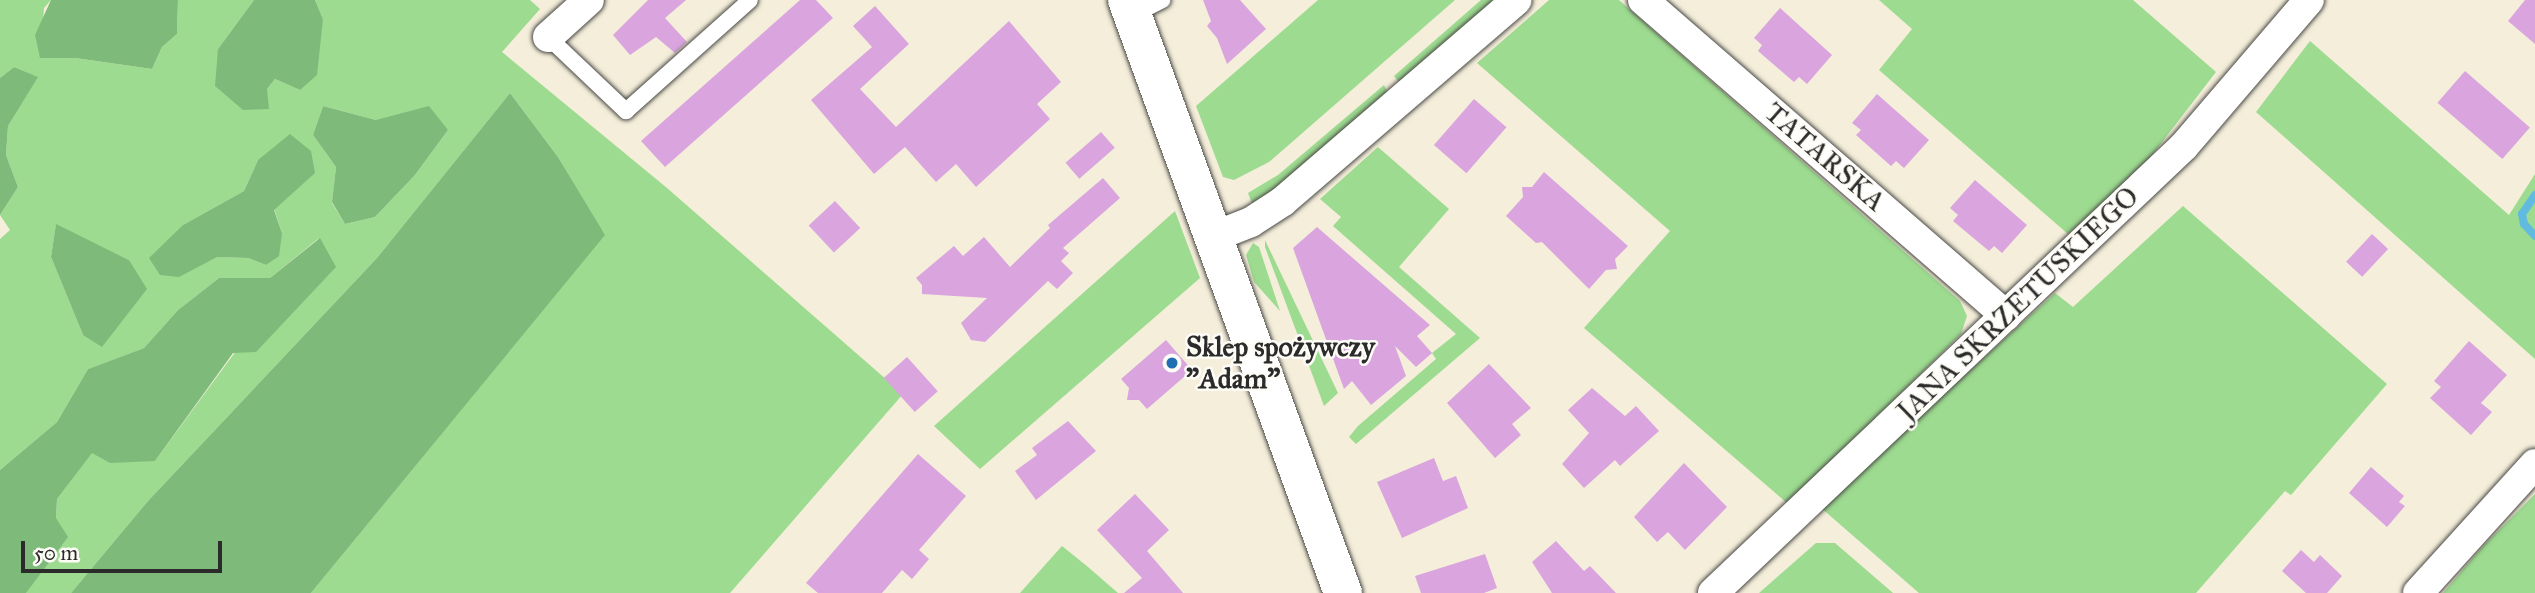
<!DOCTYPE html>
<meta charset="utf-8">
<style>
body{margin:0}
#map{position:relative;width:2535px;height:593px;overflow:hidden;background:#f4eeda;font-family:"IM FELL Great Primer",serif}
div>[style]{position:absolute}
.green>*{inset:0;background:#9ddb90}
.forest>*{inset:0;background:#7ebb7a}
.stream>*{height:8px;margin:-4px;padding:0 4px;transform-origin:4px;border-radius:4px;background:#61bbde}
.building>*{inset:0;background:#daa5df;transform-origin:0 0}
.roads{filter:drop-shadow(0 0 2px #494845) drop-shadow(0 0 2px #494845)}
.lane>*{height:16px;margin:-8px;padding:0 8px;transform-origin:8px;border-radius:8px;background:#fff}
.street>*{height:30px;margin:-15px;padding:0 15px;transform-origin:15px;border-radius:15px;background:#fff}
.secondary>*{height:38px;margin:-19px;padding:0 19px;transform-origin:19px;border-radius:19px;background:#fff}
.dots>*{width:19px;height:19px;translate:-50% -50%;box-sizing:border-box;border:4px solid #fdfcf7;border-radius:50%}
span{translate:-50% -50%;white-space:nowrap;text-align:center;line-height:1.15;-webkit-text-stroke:5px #fdfcf7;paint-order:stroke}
.street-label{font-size:28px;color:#2b2b2b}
.poi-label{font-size:28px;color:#2b2b2b;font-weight:700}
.left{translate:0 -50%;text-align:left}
.scale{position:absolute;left:21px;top:541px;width:201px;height:32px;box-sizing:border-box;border:4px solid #2b2b2b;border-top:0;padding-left:9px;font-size:21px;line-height:24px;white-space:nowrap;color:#2b2b2b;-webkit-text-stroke:5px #fdfcf7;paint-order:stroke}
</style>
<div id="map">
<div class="green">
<i style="clip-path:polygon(evenodd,0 0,51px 0,44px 8px,40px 58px,75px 58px,152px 69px,162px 47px,177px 34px,178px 0,254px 0,218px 49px,267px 89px,275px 79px,300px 90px,323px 19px,315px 0,530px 0,540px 9px,502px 52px,667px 188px,903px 394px,730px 593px,311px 593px,604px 235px,558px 157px,510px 93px,377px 258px,148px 501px,71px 593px,26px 593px,56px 518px,57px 499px,92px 452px,155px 461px,319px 238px,270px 278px,219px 278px,178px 310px,144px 348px,88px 369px,57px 422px,0 470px,0 239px,10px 230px,0 215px,18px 187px,6px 155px,8px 126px,37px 77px,14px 67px,0 78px,0 0,323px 106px,376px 120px,448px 130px,415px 175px,375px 217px,345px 224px,332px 203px,336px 167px,313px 135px,323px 106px,0 0,258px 160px,282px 233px,266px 265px,248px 258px,217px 257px,183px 225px,244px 191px,258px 160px,0 0,56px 225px,129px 260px,83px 335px,51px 257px,56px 225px)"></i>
<i style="clip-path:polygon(1318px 0,1455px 0,1269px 162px,1234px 180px,1223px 177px,1196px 106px)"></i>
<i style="clip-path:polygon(1481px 0,1498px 0,1404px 82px,1398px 81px,1394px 76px)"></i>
<i style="clip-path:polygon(1549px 0,1619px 0,1960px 301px,1967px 316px,1961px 334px,1788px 504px,1584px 328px,1670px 231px,1477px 63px)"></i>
<i style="clip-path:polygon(1879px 0,2133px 0,2216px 72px,2139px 172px,2068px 234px,1879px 70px,1912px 29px)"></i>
<i style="clip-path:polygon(2310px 41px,2509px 215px,2535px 174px,2535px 359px,2256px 112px)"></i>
<i style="clip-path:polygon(1384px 85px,1389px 95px,1284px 186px,1253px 206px,1248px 193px,1278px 175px)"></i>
<i style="clip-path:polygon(1378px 147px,1449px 209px,1399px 267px,1480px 338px,1356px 444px,1349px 437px,1358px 426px,1436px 359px,1432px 353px,1456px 334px,1333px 226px,1341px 217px,1320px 199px)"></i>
<i style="clip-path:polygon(2183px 206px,2387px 384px,2291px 495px,2285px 491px,2196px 593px,1919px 593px,1820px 507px,2055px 293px,2073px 307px)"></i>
<i style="clip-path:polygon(1175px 211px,1200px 278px,980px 469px,934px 426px)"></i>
<i style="clip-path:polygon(1265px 240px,1338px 393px,1324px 406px,1265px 247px)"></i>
<i style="clip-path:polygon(1253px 243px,1259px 247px,1280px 311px,1254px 282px,1246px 255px)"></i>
<i style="clip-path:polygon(2535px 494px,2535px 593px,2443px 593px,2484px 545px)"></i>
<i style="clip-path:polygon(1816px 543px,1835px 543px,1893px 593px,1759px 593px)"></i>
<i style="clip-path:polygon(1062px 546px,1088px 567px,1118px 593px,1020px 593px)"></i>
</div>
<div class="forest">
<i style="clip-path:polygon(51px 0,178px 0,177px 34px,162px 47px,152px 69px,75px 58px,40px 58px,35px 35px)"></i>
<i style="clip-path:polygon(254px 0,315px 0,323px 19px,317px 75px,300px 90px,275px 79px,267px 89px,269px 109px,243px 110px,215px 86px,218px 49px)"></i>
<i style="clip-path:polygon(14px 67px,38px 77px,8px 126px,6px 155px,18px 187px,0 215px,0 78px)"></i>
<i style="clip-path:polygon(510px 93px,558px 157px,605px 235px,311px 593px,71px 593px,148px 501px,377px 258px)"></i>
<i style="clip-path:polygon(323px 106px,376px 120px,429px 106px,448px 130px,415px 175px,375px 217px,345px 224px,332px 202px,336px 167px,313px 135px)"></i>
<i style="clip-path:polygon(290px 134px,311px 151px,315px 173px,274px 210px,282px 233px,279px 256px,266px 265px,248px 258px,217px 257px,179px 277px,160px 275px,149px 258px,183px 225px,244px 191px,258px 160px)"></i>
<i style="clip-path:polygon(56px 224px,129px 260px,147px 289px,102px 347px,83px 335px,51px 257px)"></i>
<i style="clip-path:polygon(320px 238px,336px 267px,256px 352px,233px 353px,155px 461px,110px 463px,92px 453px,57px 499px,56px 518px,68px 537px,26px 593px,0 593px,0 470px,57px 422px,88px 369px,144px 348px,178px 310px,219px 278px,270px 278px)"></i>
</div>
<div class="stream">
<i style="left:2535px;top:195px;width:23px;rotate:124deg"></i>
<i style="left:2522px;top:214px;width:10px;rotate:79deg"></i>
<i style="left:2524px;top:224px;width:16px;rotate:47deg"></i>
</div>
<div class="building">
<i style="clip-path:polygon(648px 0,686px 0,665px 18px,687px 42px,675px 53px,656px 37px,630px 55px,613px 35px)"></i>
<i style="clip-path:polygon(800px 0,816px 0,833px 18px,665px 167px,641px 141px)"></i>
<i style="clip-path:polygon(1203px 0,1240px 0,1266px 29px,1227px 64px,1217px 38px,1207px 26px,1211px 21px)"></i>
<i style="clip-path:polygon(2525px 0,2535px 0,2535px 44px,2508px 21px)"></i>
<i style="clip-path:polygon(875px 6px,909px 44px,860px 89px,896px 127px,1009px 21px,1061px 82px,1037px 104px,1050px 119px,976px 187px,956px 164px,936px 182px,905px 147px,874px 174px,811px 100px,872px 47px,853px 26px)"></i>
<i style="clip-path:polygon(1780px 8px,1832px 55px,1807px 84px,1799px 77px,1794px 82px,1758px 51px,1762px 45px,1754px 38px)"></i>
<i style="left:2465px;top:71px;width:86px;height:42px;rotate:41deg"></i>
<i style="clip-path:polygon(1877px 94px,1929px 140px,1904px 168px,1896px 161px,1891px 166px,1856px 135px,1861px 130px,1852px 123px)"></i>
<i style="left:1474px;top:99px;width:43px;height:61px;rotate:41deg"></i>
<i style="left:1101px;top:132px;width:21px;height:47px;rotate:49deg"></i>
<i style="clip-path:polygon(1544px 172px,1628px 246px,1615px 259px,1617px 269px,1606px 270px,1589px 289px,1542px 242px,1536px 243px,1506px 216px,1523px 197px,1522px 187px,1532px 187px)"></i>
<i style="clip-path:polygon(1103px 178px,1120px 198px,1063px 248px,1069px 253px,1061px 261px,1073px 273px,1057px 289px,1048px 281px,985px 342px,971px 340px,961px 323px,987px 298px,922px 294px,922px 285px,916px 278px,954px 246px,963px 256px,984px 237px,1010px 267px,1050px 228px,1048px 225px)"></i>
<i style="clip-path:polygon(1975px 180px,2027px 225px,2002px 253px,1994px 246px,1989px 251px,1953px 221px,1958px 215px,1950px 208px)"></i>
<i style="left:835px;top:201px;width:37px;height:36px;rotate:47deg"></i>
<i style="clip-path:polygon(1317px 227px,1430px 325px,1417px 336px,1432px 353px,1416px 367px,1395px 346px,1406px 376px,1371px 405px,1352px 381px,1344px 389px,1293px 248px)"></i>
<i style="left:2372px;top:234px;width:22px;height:38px;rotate:43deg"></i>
<i style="clip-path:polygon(1166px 340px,1192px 370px,1147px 409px,1139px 400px,1127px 400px,1129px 388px,1121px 379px)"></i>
<i style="clip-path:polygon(2469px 341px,2507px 375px,2481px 403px,2492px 412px,2471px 435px,2430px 398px,2441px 387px,2434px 381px)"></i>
<i style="left:907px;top:357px;width:46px;height:31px;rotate:48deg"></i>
<i style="clip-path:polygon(1489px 364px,1531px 408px,1512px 424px,1521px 435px,1495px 458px,1447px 403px)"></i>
<i style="clip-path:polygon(1592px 388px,1625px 416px,1636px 406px,1659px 431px,1620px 466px,1615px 460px,1584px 488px,1562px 464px,1589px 433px,1568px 410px)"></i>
<i style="clip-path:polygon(1068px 421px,1096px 451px,1036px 500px,1015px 471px,1037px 455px,1032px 448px)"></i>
<i style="clip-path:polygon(918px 454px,966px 496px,919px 550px,929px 559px,912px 579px,902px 570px,882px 593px,818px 593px,806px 583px)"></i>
<i style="clip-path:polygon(1434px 458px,1443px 481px,1456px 476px,1468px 508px,1402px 538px,1377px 482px)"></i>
<i style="clip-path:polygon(1684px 463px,1727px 507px,1685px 550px,1668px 532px,1657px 542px,1634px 517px)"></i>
<i style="clip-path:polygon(2371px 467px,2404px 496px,2399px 502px,2405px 506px,2387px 527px,2349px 493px)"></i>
<i style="clip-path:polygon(1135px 494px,1169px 530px,1147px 551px,1183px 593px,1124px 593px,1142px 578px,1097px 530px)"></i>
<i style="clip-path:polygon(1556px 541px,1584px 571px,1590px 566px,1616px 593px,1552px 593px,1532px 562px)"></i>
<i style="clip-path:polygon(2301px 550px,2314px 562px,2320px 555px,2342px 576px,2327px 593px,2306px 593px,2282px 571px)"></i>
<i style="clip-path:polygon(1485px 554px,1497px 588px,1484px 593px,1421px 593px,1415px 576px)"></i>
</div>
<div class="roads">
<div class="lane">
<i style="left:1133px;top:15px;width:33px;rotate:-27deg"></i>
<i style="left:548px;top:37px;width:108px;rotate:43.5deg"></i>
<i style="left:626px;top:111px;width:166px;rotate:-41.8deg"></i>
</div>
<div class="street">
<i style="left:1643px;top:0;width:481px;rotate:41deg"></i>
<i style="left:548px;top:37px;width:55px;rotate:-42.1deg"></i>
<i style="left:1213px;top:237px;width:41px;rotate:-21.5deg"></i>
<i style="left:1251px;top:222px;width:38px;rotate:-33deg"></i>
<i style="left:1283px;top:201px;width:308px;rotate:-40.7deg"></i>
<i style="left:1713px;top:593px;width:649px;rotate:-43.5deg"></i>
<i style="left:2184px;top:146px;width:192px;rotate:-49.4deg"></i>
<i style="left:2418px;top:593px;width:174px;rotate:-47.8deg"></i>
</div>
<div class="secondary">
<i style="left:1127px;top:0;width:631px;rotate:69.99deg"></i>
</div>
</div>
<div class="dots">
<i style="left:1172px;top:363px;background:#1f6fb2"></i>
</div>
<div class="street-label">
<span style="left:1825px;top:157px;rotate:41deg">TATARSKA</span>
<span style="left:2018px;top:304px;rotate:-44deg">JANA SKRZETUSKIEGO</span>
</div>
<div class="poi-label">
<span class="left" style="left:1186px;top:363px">Sklep spożywczy<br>"Adam"</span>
</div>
<div class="scale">50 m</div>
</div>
